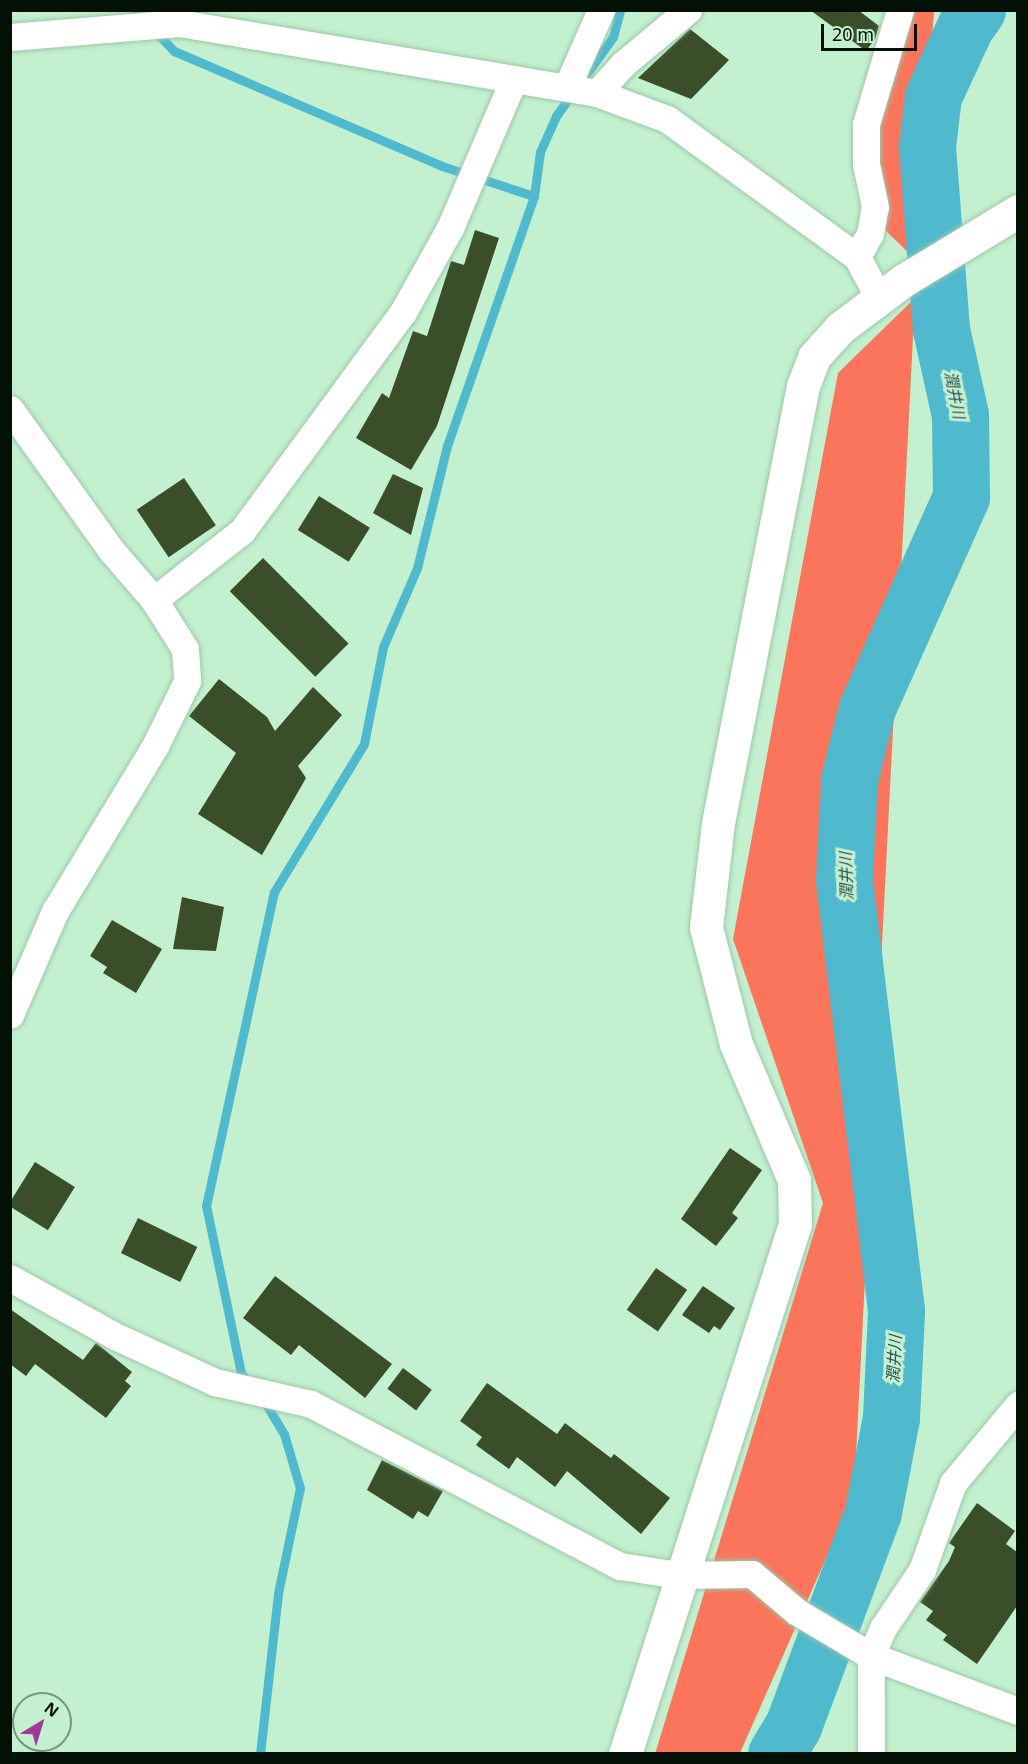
<!DOCTYPE html>
<meta charset="utf-8">
<style>
body{margin:0}
#map{position:relative;width:1028px;height:1764px;overflow:hidden;background:#c3f0ce;font-family:"Noto Sans","Noto Sans JP",sans-serif}
div>[style]{position:absolute}
.forest>*{inset:0;background:#fa755c}
.stream>*{height:9px;margin:-4.5px;padding:0 4.5px;transform-origin:4.5px;border-radius:4.5px;background:#4fb9ce}
.river>*{height:57px;margin:-28.5px;padding:0 28.5px;transform-origin:28.5px;border-radius:28.5px;background:#4fb9ce}
.building>*{inset:0;background:#3a4f29;transform-origin:0 0}
.roads{filter:drop-shadow(0 0 2px #9cc7a7) drop-shadow(0 0 2px #9cc7a7)}
.street>*{height:27px;margin:-13.5px;padding:0 13.5px;transform-origin:13.5px;border-radius:13.5px;background:#fff}
.secondary>*{height:33px;margin:-16.5px;padding:0 16.5px;transform-origin:16.5px;border-radius:16.5px;background:#fff}
span{translate:-50% -50%;white-space:nowrap;text-align:center;line-height:1.15;-webkit-text-stroke:6px #c3f0ce;paint-order:stroke}
.water-label{font-size:16px;color:#305157;font-style:italic}
.frame{position:absolute;inset:0;border:12px solid #021006;pointer-events:none}
.north{position:absolute;left:12px;top:1692px;width:60px;height:60px;box-sizing:border-box;background:#c3f0ce;border:2px solid #76967e;border-radius:50%;rotate:38deg;font-size:16px;font-weight:700;line-height:24px;text-align:center;color:#021006}
.north::after{content:'';display:block;margin:auto;width:21px;height:27px;background:#a43898;clip-path:polygon(50% 0,100% 100%,50% 72%,0 100%)}
.scale{position:absolute;left:821px;top:24px;width:96px;height:27px;box-sizing:border-box;border:3px solid #021006;border-top:0;padding-left:8px;font-size:18px;line-height:21px;white-space:nowrap;color:#021006;-webkit-text-stroke:4px #c3f0ce;paint-order:stroke}
</style>
<div id="map">
<div class="forest">
<i style="clip-path:polygon(907px 11px,934px 11px,916px 260px,885px 230px,869px 178px,882px 67px)"></i>
<i style="clip-path:polygon(915px 298px,854px 1495px,740px 1753px,655px 1754px,823px 1203px,733px 939px,838px 373px)"></i>
</div>
<div class="stream">
<i style="left:135px;top:10px;width:57px;rotate:46.4deg"></i>
<i style="left:174px;top:51px;width:292px;rotate:23.2deg"></i>
<i style="left:442px;top:166px;width:97px;rotate:18.1deg"></i>
<i style="left:248px;top:1382px;width:11px;rotate:-128deg"></i>
<i style="left:241px;top:1373px;width:171px;rotate:-101.8deg"></i>
<i style="left:206px;top:1206px;width:321px;rotate:-77.8deg"></i>
<i style="left:274px;top:892px;width:173px;rotate:-58.7deg"></i>
<i style="left:364px;top:744px;width:99px;rotate:-78.9deg"></i>
<i style="left:383px;top:647px;width:86px;rotate:-66.7deg"></i>
<i style="left:417px;top:568px;width:126px;rotate:-76.2deg"></i>
<i style="left:447px;top:446px;width:265px;rotate:-70.8deg"></i>
<i style="left:534px;top:196px;width:44px;rotate:-82.2deg"></i>
<i style="left:540px;top:152px;width:39px;rotate:-66deg"></i>
<i style="left:556px;top:116px;width:97px;rotate:-54.2deg"></i>
<i style="left:613px;top:37px;width:28px;rotate:-75deg"></i>
<i style="left:260px;top:1754px;width:162px;rotate:-83.6deg"></i>
<i style="left:278px;top:1593px;width:107px;rotate:-78.2deg"></i>
<i style="left:300px;top:1488px;width:56px;rotate:-106.5deg"></i>
<i style="left:284px;top:1434px;width:44px;rotate:-121.2deg"></i>
</div>
<div class="river">
<i style="left:776px;top:1754px;width:33px;rotate:-59deg"></i>
<i style="left:793px;top:1726px;width:228px;rotate:-69.5deg"></i>
<i style="left:873px;top:1512px;width:96px;rotate:-79.2deg"></i>
<i style="left:891px;top:1418px;width:108px;rotate:-87.3deg"></i>
<i style="left:896px;top:1310px;width:433px;rotate:-96.9deg"></i>
<i style="left:844px;top:880px;width:100px;rotate:-87.1deg"></i>
<i style="left:849px;top:780px;width:74px;rotate:-76deg"></i>
<i style="left:867px;top:708px;width:231px;rotate:-66deg"></i>
<i style="left:961px;top:497px;width:82px;rotate:-90.7deg"></i>
<i style="left:960px;top:415px;width:88px;rotate:-102.5deg"></i>
<i style="left:941px;top:329px;width:184px;rotate:-94.4deg"></i>
<i style="left:927px;top:146px;width:50px;rotate:-83.2deg"></i>
<i style="left:933px;top:96px;width:76px;rotate:-65.1deg"></i>
<i style="left:965px;top:27px;width:21px;rotate:-55deg"></i>
</div>
<div class="building">
<i style="clip-path:polygon(810px 10px,858px 10px,879px 26px,875px 39px,866px 51px)"></i>
<i style="clip-path:polygon(690px 29px,729px 60px,691px 99px,638px 78px)"></i>
<i style="clip-path:polygon(475px 230px,499px 238px,437px 426px,411px 470px,356px 438px,382px 393px,389px 398px,413px 331px,427px 336px,451px 261px,464px 265px)"></i>
<i style="clip-path:polygon(393px 474px,423px 488px,411px 535px,373px 513px)"></i>
<i style="left:184px;top:478px;width:57px;height:57px;rotate:56deg"></i>
<i style="left:319px;top:496px;width:60px;height:40px;rotate:32deg"></i>
<i style="left:263px;top:558px;width:121px;height:47px;rotate:45deg"></i>
<i style="clip-path:polygon(219px 679px,267px 717px,275px 731px,313px 687px,342px 715px,298px 766px,306px 778px,262px 855px,198px 814px,236px 753px,189px 716px)"></i>
<i style="clip-path:polygon(182px 897px,224px 907px,216px 951px,173px 949px)"></i>
<i style="clip-path:polygon(112px 920px,162px 949px,136px 993px,103px 973px,107px 967px,90px 956px)"></i>
<i style="clip-path:polygon(730px 1148px,762px 1170px,732px 1213px,738px 1218px,716px 1246px,681px 1219px)"></i>
<i style="left:35px;top:1162px;width:47px;height:51px;rotate:32deg"></i>
<i style="left:138px;top:1218px;width:66px;height:39px;rotate:26deg"></i>
<i style="left:656px;top:1268px;width:38px;height:51px;rotate:35deg"></i>
<i style="clip-path:polygon(275px 1276px,392px 1364px,365px 1398px,299px 1345px,291px 1355px,243px 1318px)"></i>
<i style="clip-path:polygon(703px 1286px,735px 1308px,720px 1330px,714px 1326px,709px 1333px,682px 1315px)"></i>
<i style="clip-path:polygon(10px 1309px,83px 1360px,96px 1343px,132px 1372px,125px 1381px,131px 1386px,106px 1418px,35px 1364px,26px 1376px,10px 1364px)"></i>
<i style="left:403px;top:1368px;width:36px;height:26px;rotate:37deg"></i>
<i style="clip-path:polygon(487px 1383px,557px 1434px,565px 1423px,611px 1458px,614px 1454px,670px 1498px,641px 1534px,567px 1471px,555px 1487px,517px 1457px,509px 1469px,476px 1445px,482px 1437px,460px 1421px)"></i>
<i style="clip-path:polygon(382px 1460px,443px 1491px,428px 1517px,418px 1511px,413px 1519px,367px 1490px)"></i>
<i style="clip-path:polygon(977px 1503px,1015px 1531px,1006px 1544px,1017px 1552px,1017px 1606px,977px 1664px,943px 1640px,947px 1635px,926px 1620px,933px 1611px,920px 1602px,949px 1561px,955px 1547px,949px 1543px)"></i>
</div>
<div class="roads">
<div class="street">
<i style="left:10px;top:37px;width:170px;rotate:-4.7deg"></i>
<i style="left:179px;top:23px;width:424px;rotate:9.5deg"></i>
<i style="left:597px;top:93px;width:75px;rotate:20.4deg"></i>
<i style="left:667px;top:119px;width:235px;rotate:36deg"></i>
<i style="left:857px;top:257px;width:47px;rotate:61.8deg"></i>
<i style="left:567px;top:87px;width:84px;rotate:-66.2deg"></i>
<i style="left:597px;top:93px;width:38px;rotate:-48deg"></i>
<i style="left:622px;top:65px;width:86px;rotate:-39.8deg"></i>
<i style="left:857px;top:257px;width:26px;rotate:-61deg"></i>
<i style="left:870px;top:234px;width:27px;rotate:-80deg"></i>
<i style="left:875px;top:207px;width:44px;rotate:-101.8deg"></i>
<i style="left:866px;top:164px;width:40px;rotate:-90deg"></i>
<i style="left:866px;top:124px;width:119px;rotate:-73.4deg"></i>
<i style="left:10px;top:409px;width:173px;rotate:54.4deg"></i>
<i style="left:111px;top:550px;width:66px;rotate:49.3deg"></i>
<i style="left:154px;top:600px;width:58px;rotate:57.7deg"></i>
<i style="left:185px;top:649px;width:32px;rotate:86deg"></i>
<i style="left:187px;top:681px;width:72px;rotate:116.2deg"></i>
<i style="left:155px;top:746px;width:193px;rotate:121.2deg"></i>
<i style="left:55px;top:911px;width:113px;rotate:113.4deg"></i>
<i style="left:154px;top:600px;width:112px;rotate:-38.1deg"></i>
<i style="left:242px;top:531px;width:272px;rotate:-53.7deg"></i>
<i style="left:403px;top:312px;width:96px;rotate:-60.8deg"></i>
<i style="left:450px;top:228px;width:162px;rotate:-66.8deg"></i>
<i style="left:10px;top:1278px;width:122px;rotate:28.9deg"></i>
<i style="left:117px;top:1337px;width:108px;rotate:24.7deg"></i>
<i style="left:215px;top:1382px;width:98px;rotate:12.9deg"></i>
<i style="left:311px;top:1404px;width:349px;rotate:27.7deg"></i>
<i style="left:620px;top:1566px;width:60px;rotate:8.7deg"></i>
<i style="left:679px;top:1575px;width:73px;rotate:-0.8deg"></i>
<i style="left:752px;top:1574px;width:59px;rotate:40.2deg"></i>
<i style="left:797px;top:1612px;width:86px;rotate:30.7deg"></i>
<i style="left:871px;top:1656px;width:157px;rotate:20.5deg"></i>
<i style="left:871px;top:1754px;width:98px;rotate:-90deg"></i>
<i style="left:871px;top:1656px;width:30px;rotate:-67deg"></i>
<i style="left:883px;top:1628px;width:70px;rotate:-56.1deg"></i>
<i style="left:922px;top:1570px;width:92px;rotate:-70.4deg"></i>
<i style="left:953px;top:1483px;width:102px;rotate:-50.2deg"></i>
</div>
<div class="secondary">
<i style="left:625px;top:1754px;width:557px;rotate:-72.22deg"></i>
<i style="left:795px;top:1224px;width:44px;rotate:-91.3deg"></i>
<i style="left:794px;top:1180px;width:148px;rotate:-113.1deg"></i>
<i style="left:736px;top:1044px;width:121px;rotate:-104.4deg"></i>
<i style="left:706px;top:927px;width:105px;rotate:-83.4deg"></i>
<i style="left:718px;top:823px;width:445px;rotate:-79deg"></i>
<i style="left:803px;top:386px;width:31px;rotate:-69deg"></i>
<i style="left:814px;top:357px;width:39px;rotate:-48deg"></i>
<i style="left:840px;top:328px;width:80px;rotate:-36.9deg"></i>
<i style="left:904px;top:280px;width:133px;rotate:-31.2deg"></i>
</div>
</div>
<div class="water-label">
<span style="left:955px;top:395px;rotate:79deg">潤井川</span>
<span style="left:846px;top:876px;rotate:-92deg">潤井川</span>
<span style="left:894px;top:1359px;rotate:-87deg">潤井川</span>
</div>
<div class="frame"></div>
<div class="north">N</div>
<div class="scale">20 m</div>
</div>
